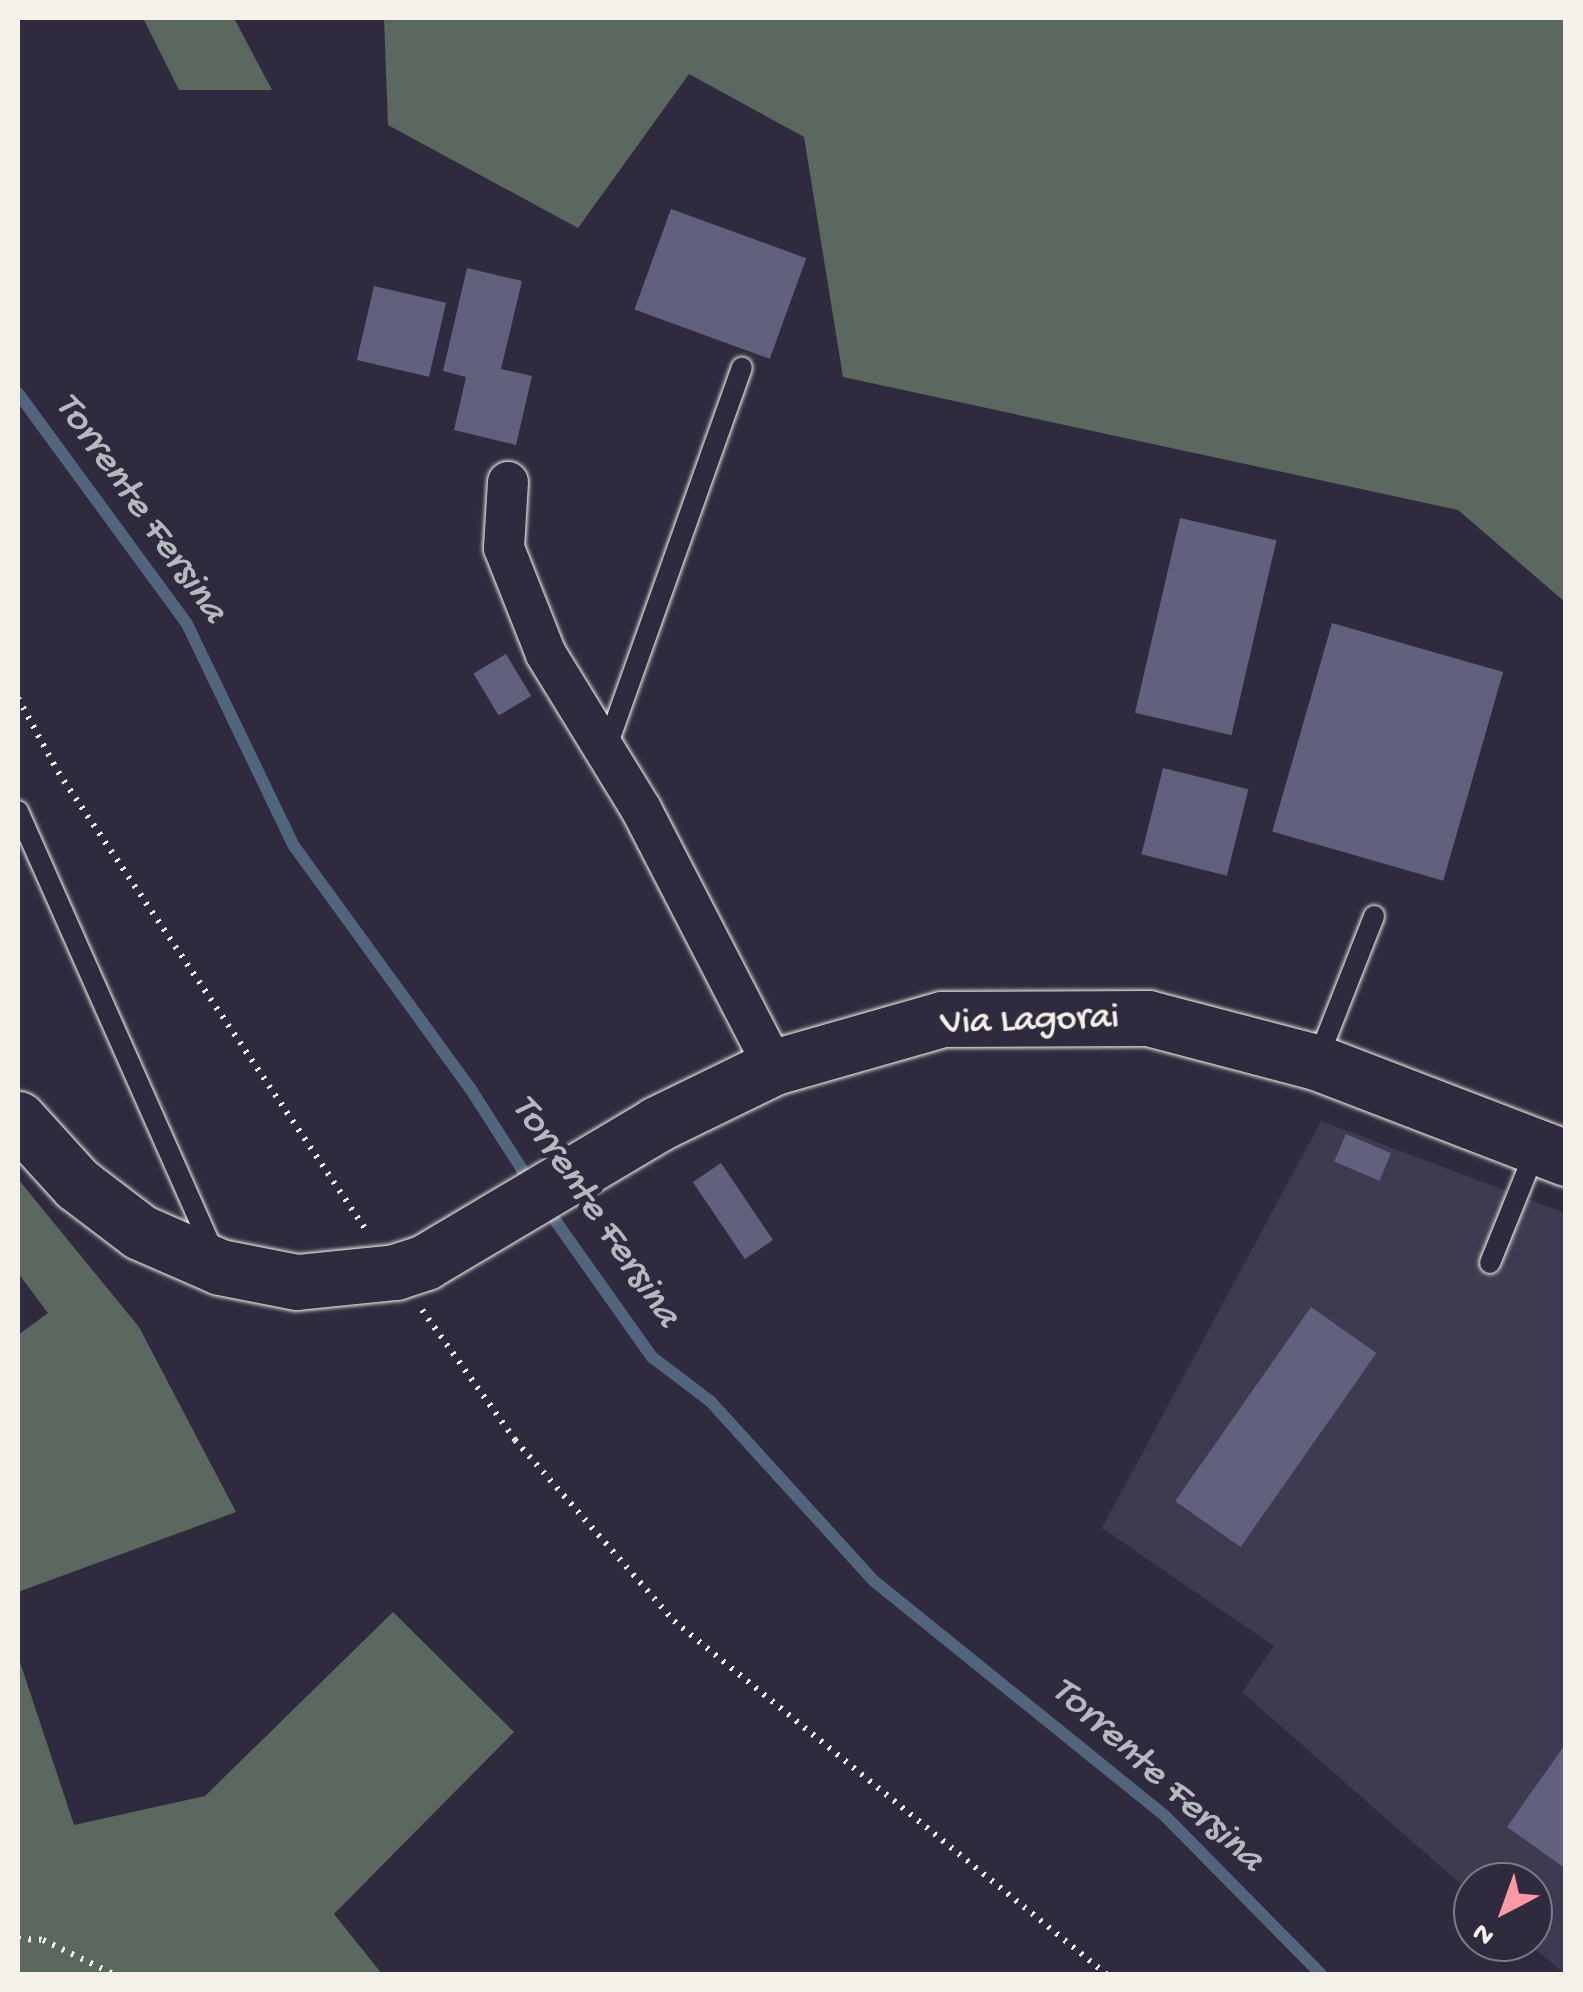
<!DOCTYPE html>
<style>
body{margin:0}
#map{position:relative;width:1583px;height:1992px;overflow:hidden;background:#2f2a3d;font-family:"Gochi Hand",sans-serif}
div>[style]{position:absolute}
.built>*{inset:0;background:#3e3a50}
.green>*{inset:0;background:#5b685f}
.stream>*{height:12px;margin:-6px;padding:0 6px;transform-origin:6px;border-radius:6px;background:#51667d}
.building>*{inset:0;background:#61617e;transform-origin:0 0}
.path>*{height:6px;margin-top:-3px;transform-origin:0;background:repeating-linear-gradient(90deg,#f4f1e8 0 2.5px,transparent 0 10.5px)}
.roads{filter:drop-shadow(0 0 2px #f4f1e8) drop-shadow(0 0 2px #f4f1e8)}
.service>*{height:20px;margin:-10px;padding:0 10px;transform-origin:10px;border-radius:10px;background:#2f2a3d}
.minor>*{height:40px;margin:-20px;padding:0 20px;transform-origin:20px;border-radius:20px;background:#2f2a3d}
.secondary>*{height:55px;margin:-27.5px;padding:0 27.5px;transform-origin:27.5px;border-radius:27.5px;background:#2f2a3d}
span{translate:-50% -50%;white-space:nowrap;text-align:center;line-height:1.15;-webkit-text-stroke:10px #2f2a3d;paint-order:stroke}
.street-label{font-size:38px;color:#f4f1e8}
.water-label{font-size:40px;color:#b3b9bd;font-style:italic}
.frame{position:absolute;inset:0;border:20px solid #f4f1e8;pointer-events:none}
.north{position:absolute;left:1453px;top:1862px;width:100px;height:100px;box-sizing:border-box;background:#2f2a3d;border:2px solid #7e7a81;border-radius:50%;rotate:221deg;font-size:28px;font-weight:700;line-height:40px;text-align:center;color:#f4f1e8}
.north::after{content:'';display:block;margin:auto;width:35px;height:45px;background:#ff9aa2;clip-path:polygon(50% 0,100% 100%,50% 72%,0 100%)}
</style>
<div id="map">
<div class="built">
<i style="clip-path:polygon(1321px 1121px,1565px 1213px,1565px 1974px,1527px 1942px,1533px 1942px,1533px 1882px,1473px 1882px,1473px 1895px,1242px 1692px,1274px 1646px,1102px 1528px)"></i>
</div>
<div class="green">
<i style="clip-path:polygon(143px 18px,234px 18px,272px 90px,179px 90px)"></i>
<i style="clip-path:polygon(384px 18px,1565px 18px,1565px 602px,1458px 510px,843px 377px,804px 137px,689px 74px,578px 228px,388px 125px)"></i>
<i style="clip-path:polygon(18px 1179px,139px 1327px,236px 1512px,18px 1592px,18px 1335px,48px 1313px,18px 1273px)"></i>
<i style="clip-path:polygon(393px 1612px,514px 1732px,334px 1914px,382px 1974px,18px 1974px,18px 1656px,74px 1825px,205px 1796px)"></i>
</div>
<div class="stream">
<i style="left:18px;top:393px;width:286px;rotate:53.8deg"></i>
<i style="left:187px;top:624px;width:246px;rotate:64.3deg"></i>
<i style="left:294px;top:846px;width:299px;rotate:54deg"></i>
<i style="left:470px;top:1088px;width:115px;rotate:57.4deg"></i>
<i style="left:545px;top:1206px;width:185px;rotate:54.7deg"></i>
<i style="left:652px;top:1357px;width:74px;rotate:37.3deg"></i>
<i style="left:711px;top:1402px;width:242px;rotate:47.7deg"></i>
<i style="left:874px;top:1581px;width:374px;rotate:38.9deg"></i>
<i style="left:1165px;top:1816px;width:222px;rotate:45.4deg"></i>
</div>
<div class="building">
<i style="left:671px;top:209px;width:144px;height:107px;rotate:20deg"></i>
<i style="clip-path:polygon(467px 268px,522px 281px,501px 369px,532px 376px,516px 445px,454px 430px,466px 377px,443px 371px)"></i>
<i style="left:374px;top:286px;width:74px;height:76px;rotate:13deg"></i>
<i style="left:1180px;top:518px;width:99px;height:200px;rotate:13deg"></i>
<i style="left:1332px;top:623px;width:178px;height:217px;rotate:16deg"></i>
<i style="left:506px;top:654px;width:49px;height:38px;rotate:59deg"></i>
<i style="left:1163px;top:768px;width:88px;height:89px;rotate:14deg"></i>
<i style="left:1346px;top:1134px;width:49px;height:30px;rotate:23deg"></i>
<i style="left:721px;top:1163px;width:93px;height:34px;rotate:56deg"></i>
<i style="left:1311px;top:1307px;width:80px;height:237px;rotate:35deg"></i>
<i style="clip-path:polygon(1566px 1743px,1566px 1869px,1507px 1827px)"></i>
</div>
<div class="path">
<i style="left:18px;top:698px;width:84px;rotate:61.6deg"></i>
<i style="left:58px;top:772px;width:552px;rotate:56.08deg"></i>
<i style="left:422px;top:1310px;width:160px;rotate:54.4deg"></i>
<i style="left:515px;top:1440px;width:241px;rotate:48.7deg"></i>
<i style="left:674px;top:1621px;width:558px;rotate:39.25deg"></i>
<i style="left:18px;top:1939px;width:25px;rotate:2deg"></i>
<i style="left:43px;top:1940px;width:78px;rotate:25.9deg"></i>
</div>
<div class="roads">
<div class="service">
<i style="left:606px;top:749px;width:405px;rotate:-70.4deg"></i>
<i style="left:18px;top:811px;width:486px;rotate:66.1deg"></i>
<i style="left:1317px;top:1061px;width:156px;rotate:-68.5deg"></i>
<i style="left:1490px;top:1263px;width:123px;rotate:-68deg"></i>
</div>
<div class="minor">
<i style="left:508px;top:482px;width:66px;rotate:93.5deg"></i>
<i style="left:504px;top:548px;width:114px;rotate:68.4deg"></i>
<i style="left:546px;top:654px;width:182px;rotate:58.5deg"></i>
<i style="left:641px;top:809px;width:290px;rotate:62.7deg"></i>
</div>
<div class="secondary">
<i style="left:18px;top:1119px;width:88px;rotate:47.8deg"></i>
<i style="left:77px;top:1184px;width:79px;rotate:37.3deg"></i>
<i style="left:140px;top:1232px;width:87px;rotate:23.6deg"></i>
<i style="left:220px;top:1267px;width:78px;rotate:11deg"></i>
<i style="left:297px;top:1282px;width:99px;rotate:-5.8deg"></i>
<i style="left:395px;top:1272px;width:32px;rotate:-18deg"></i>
<i style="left:425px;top:1262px;width:270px;rotate:-30.7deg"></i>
<i style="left:657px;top:1124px;width:130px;rotate:-26deg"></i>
<i style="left:774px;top:1067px;width:175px;rotate:-15.9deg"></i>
<i style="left:942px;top:1019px;width:206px;rotate:-0.3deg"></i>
<i style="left:1148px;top:1018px;width:174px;rotate:14.7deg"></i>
<i style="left:1316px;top:1062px;width:268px;rotate:21deg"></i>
</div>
</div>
<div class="street-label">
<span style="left:1030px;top:1022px;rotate:-2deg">Via Lagorai</span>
</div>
<div class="water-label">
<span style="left:139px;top:509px;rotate:55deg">Torrente Fersina</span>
<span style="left:594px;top:1212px;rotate:56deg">Torrente Fersina</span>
<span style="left:1156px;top:1776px;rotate:42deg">Torrente Fersina</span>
</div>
<div class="frame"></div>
<div class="north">N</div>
</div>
